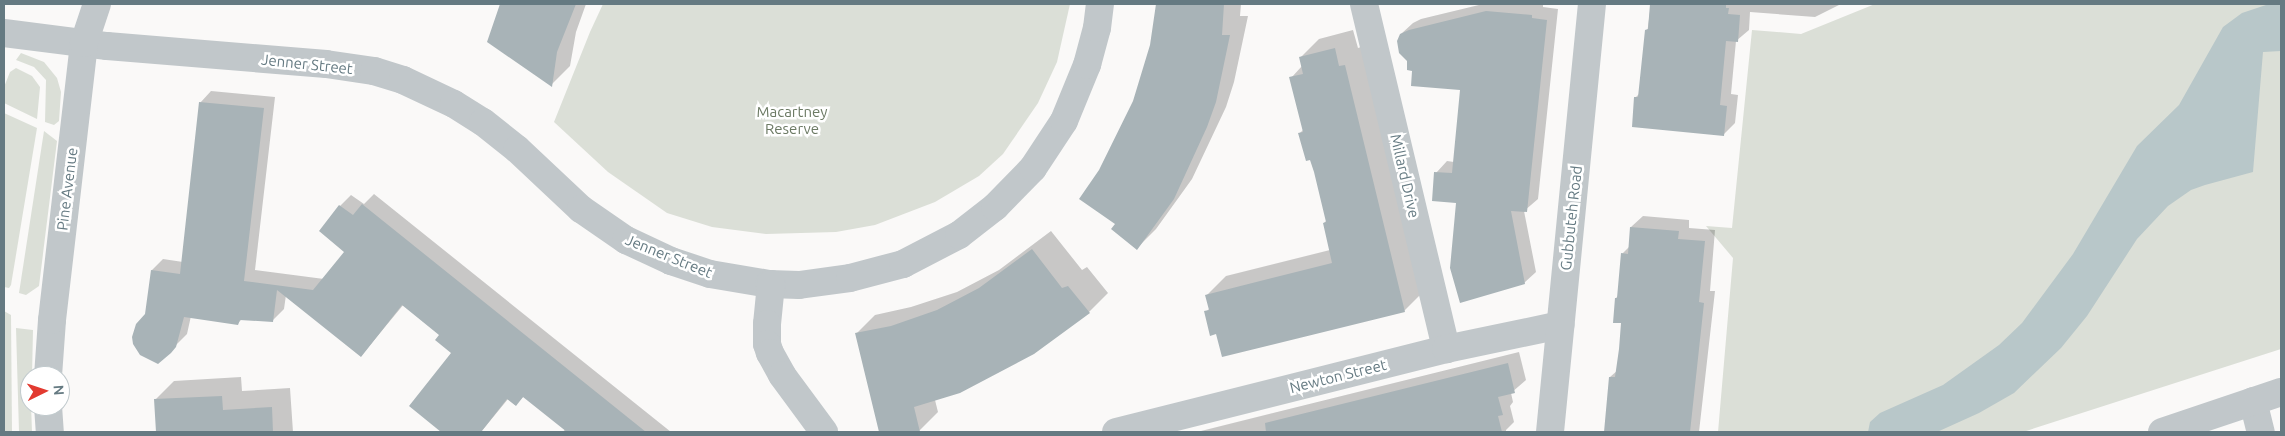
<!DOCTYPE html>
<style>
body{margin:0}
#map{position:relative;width:2285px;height:436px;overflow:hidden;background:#faf9f8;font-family:Ubuntu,sans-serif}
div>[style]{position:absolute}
.green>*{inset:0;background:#dbdfd7}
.water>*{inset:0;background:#b8c7c9}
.shadow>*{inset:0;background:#0003}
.building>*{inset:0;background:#a8b3b7}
.minor>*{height:28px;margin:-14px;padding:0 14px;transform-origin:14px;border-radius:14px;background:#c1c7ca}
span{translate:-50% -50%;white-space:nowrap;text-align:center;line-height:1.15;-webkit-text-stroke:5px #fff;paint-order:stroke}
.street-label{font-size:15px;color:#657a82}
.park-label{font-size:15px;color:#6c7a64}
.frame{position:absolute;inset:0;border:5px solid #657a82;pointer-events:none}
.north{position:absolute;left:20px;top:366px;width:50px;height:50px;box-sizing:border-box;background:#fff;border:1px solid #c1cacd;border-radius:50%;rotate:86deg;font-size:14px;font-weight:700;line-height:20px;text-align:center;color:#657a82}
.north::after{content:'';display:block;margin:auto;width:18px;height:22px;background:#e23a30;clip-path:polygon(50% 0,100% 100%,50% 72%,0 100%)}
</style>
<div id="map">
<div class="green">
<i style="clip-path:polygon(603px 4px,1070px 4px,1057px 62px,1038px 103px,1003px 154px,979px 176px,935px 202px,875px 225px,836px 232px,766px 234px,712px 227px,667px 213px,608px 172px,554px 122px,590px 32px)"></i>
<i style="clip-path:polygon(1875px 4px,2281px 4px,2281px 349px,2023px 432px,1718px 432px,1733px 258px,1706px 226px,1732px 228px,1752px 30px,1801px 34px)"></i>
<i style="clip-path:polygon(21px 53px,44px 62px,57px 78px,61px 92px,59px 121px,54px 125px,45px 122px,46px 80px,34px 67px,16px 60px)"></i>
<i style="clip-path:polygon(16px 68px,32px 76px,40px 87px,37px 119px,4px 103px,4px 87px,10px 72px)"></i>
<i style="clip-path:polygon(4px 113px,37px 128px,11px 285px,9px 288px,4px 287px)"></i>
<i style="clip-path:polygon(44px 131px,57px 141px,39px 286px,26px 295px,19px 293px)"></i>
<i style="clip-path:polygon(4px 311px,11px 315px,12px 432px,4px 432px)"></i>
<i style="clip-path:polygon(16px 328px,33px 330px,32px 376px,30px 376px,32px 432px,19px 432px)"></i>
</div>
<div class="water">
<i style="clip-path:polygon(2269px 4px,2281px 4px,2281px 51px,2263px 52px,2253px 172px,2205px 185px,2191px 190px,2168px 206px,2137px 239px,2087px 316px,2061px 348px,2014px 393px,1979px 413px,1937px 432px,1868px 432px,1870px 422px,1880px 413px,1943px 385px,1999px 345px,2022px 323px,2073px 254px,2137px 146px,2179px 105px,2223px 27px,2242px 13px)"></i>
</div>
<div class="shadow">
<i style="clip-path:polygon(501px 4px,586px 4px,576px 32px,570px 66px,551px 85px,489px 42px)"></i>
<i style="clip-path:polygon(1157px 4px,1241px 4px,1240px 16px,1248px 16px,1234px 82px,1226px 107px,1192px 179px,1156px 229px,1137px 248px,1117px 224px,1100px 171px,1122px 129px,1141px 83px,1151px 45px)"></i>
<i style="clip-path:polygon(1483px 4px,1543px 4px,1543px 7px,1558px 9px,1538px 199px,1524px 211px,1536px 272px,1524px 283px,1436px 173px,1447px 161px,1454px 162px,1461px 89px,1413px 70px,1401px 34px,1413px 23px,1421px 19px)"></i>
<i style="clip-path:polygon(1651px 4px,1841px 4px,1815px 17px,1750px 12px,1749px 30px,1736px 41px,1731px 94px,1738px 95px,1735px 123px,1724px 134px,1636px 97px,1639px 94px)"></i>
<i style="clip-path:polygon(1353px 30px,1358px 48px,1364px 46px,1423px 292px,1404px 311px,1217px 333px,1206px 312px,1210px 308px,1207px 295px,1226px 276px,1330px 250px,1324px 223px,1327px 220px,1315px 171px,1300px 133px,1304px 129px,1291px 78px,1302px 66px,1300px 58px,1319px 39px)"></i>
<i style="clip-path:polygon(211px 91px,275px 97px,255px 270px,324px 279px,346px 251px,340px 206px,351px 195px,364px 204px,374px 194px,671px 432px,563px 432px,565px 429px,524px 396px,515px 405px,508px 399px,481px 432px,443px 432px,410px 406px,453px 353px,441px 335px,404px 304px,361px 356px,286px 295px,284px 309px,272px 321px,242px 319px,238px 323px,191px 316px,187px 334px,158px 363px,146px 315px,152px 270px,163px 259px,183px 262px,200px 103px)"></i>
<i style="clip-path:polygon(1643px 216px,1689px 220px,1689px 228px,1715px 230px,1710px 291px,1715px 291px,1699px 432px,1605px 432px,1610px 377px,1618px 370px,1622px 322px,1616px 298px,1618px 296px,1622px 254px,1630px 246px,1631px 227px)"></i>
<i style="clip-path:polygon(1051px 231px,1082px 270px,1087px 267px,1108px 293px,1089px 312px,1033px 353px,935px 400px,938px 412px,919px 431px,881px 432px,856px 334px,875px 315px,911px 307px,957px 292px,999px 270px)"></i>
<i style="clip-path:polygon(1519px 352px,1526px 380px,1511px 393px,1513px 402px,1510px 406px,1514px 422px,1506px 430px,1506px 432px,1197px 432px)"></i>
<i style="clip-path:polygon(241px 377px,242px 391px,290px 388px,293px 432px,157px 432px,155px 400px,174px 381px)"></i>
</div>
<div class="building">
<i style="clip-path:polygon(500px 4px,576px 4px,557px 52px,552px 87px,487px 42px)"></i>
<i style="clip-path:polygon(1156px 4px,1224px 4px,1222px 35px,1230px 35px,1216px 102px,1207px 127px,1174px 199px,1137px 250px,1111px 229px,1115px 224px,1079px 199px,1099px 170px,1133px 101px,1150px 45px)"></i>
<i style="clip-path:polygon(1650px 4px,1726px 4px,1726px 8px,1729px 8px,1728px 14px,1740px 15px,1738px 42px,1726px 41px,1720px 105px,1727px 106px,1724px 136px,1632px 127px,1634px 97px,1638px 97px,1645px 30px,1648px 29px)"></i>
<i style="clip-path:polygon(1486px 11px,1532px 15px,1532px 18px,1547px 20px,1527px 212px,1511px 211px,1525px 284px,1460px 303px,1450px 268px,1456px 203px,1432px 201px,1434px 172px,1452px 173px,1460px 90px,1411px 86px,1412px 71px,1407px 70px,1407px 61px,1399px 53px,1397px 41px,1400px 34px,1409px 30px)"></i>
<i style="clip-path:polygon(1335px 48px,1339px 66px,1345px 65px,1405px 312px,1222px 357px,1216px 334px,1210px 336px,1204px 311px,1209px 310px,1205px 295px,1332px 263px,1323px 223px,1326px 222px,1314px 172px,1310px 160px,1306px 161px,1298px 133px,1303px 132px,1289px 77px,1303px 74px,1299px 57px)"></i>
<i style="clip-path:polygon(199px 102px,264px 108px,244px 281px,313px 290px,344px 252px,319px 231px,339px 205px,353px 215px,362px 204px,646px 432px,567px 432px,523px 397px,516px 406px,507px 399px,481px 432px,441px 432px,409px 406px,451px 353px,435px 340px,439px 335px,402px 305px,361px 357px,277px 290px,273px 322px,240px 320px,238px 325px,184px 317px,176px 347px,171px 353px,158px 364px,140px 355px,133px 344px,132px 337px,136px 324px,145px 314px,151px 270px,180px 274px)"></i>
<i style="clip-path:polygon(1630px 227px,1679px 231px,1678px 239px,1705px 241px,1699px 302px,1704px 303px,1690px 432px,1604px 432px,1609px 377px,1615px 377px,1619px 349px,1621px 323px,1613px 323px,1615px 298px,1617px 298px,1621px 253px,1628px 254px)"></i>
<i style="clip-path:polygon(1032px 249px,1062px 288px,1068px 286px,1090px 313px,1034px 354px,960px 393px,914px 407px,920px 432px,879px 432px,855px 333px,891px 326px,937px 310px,979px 288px)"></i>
<i style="clip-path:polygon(1508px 363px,1515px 393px,1498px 397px,1503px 415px,1498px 416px,1502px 432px,1266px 432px,1265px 423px)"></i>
<i style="clip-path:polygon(222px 396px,223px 410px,272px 407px,273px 432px,156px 432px,154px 399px)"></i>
</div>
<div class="minor">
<i style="left:1364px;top:4px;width:355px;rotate:76.6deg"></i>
<i style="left:4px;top:33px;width:104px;rotate:7.2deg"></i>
<i style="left:107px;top:46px;width:220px;rotate:4.7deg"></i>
<i style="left:326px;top:64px;width:49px;rotate:8.3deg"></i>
<i style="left:374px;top:71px;width:30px;rotate:17deg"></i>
<i style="left:403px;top:80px;width:56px;rotate:25.2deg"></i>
<i style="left:454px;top:104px;width:34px;rotate:32deg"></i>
<i style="left:483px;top:122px;width:43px;rotate:38.5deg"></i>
<i style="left:517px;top:149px;width:88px;rotate:43.2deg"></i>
<i style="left:581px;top:209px;width:55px;rotate:34.6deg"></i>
<i style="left:626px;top:240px;width:50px;rotate:25deg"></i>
<i style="left:671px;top:261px;width:41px;rotate:18.4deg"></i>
<i style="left:710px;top:274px;width:60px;rotate:9.6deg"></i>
<i style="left:769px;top:284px;width:30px;rotate:2deg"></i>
<i style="left:799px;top:285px;width:51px;rotate:-7.8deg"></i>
<i style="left:850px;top:278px;width:55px;rotate:-14.8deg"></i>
<i style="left:903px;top:264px;width:63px;rotate:-27.4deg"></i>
<i style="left:959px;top:235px;width:46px;rotate:-37.9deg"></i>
<i style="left:995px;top:207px;width:54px;rotate:-45.7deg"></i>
<i style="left:1033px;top:168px;width:56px;rotate:-56.6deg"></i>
<i style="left:1064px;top:121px;width:61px;rotate:-67.7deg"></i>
<i style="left:1087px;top:65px;width:38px;rotate:-75deg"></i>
<i style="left:1097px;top:28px;width:24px;rotate:-83deg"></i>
<i style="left:771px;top:284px;width:40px;rotate:95.7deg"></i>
<i style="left:767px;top:324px;width:20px;rotate:90deg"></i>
<i style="left:767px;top:344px;width:9px;rotate:72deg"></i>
<i style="left:770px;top:353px;width:25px;rotate:61deg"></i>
<i style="left:782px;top:375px;width:71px;rotate:53.6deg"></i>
<i style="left:48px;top:376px;width:56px;rotate:-85.9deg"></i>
<i style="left:52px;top:320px;width:279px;rotate:-83.4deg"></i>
<i style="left:84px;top:43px;width:41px;rotate:-71.6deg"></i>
<i style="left:2253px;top:401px;width:32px;rotate:76deg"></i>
<i style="left:48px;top:406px;width:26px;rotate:86deg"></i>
<i style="left:1116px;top:432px;width:340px;rotate:-14.1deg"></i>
<i style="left:1446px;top:349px;width:117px;rotate:-11.8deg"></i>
<i style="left:1550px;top:432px;width:430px;rotate:-84.4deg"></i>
<i style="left:2162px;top:432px;width:126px;rotate:-18.6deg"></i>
</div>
<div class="street-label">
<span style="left:307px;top:64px;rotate:6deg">Jenner Street</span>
<span style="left:1405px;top:176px;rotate:77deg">Millard Drive</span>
<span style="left:67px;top:189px;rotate:-83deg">Pine Avenue</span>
<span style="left:1571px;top:218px;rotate:-84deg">Gubbuteh Road</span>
<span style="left:669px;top:256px;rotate:22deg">Jenner Street</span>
<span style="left:1338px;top:376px;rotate:-14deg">Newton Street</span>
</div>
<div class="park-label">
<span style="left:792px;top:120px">Macartney<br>Reserve</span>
</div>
<div class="frame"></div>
<div class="north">N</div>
</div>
